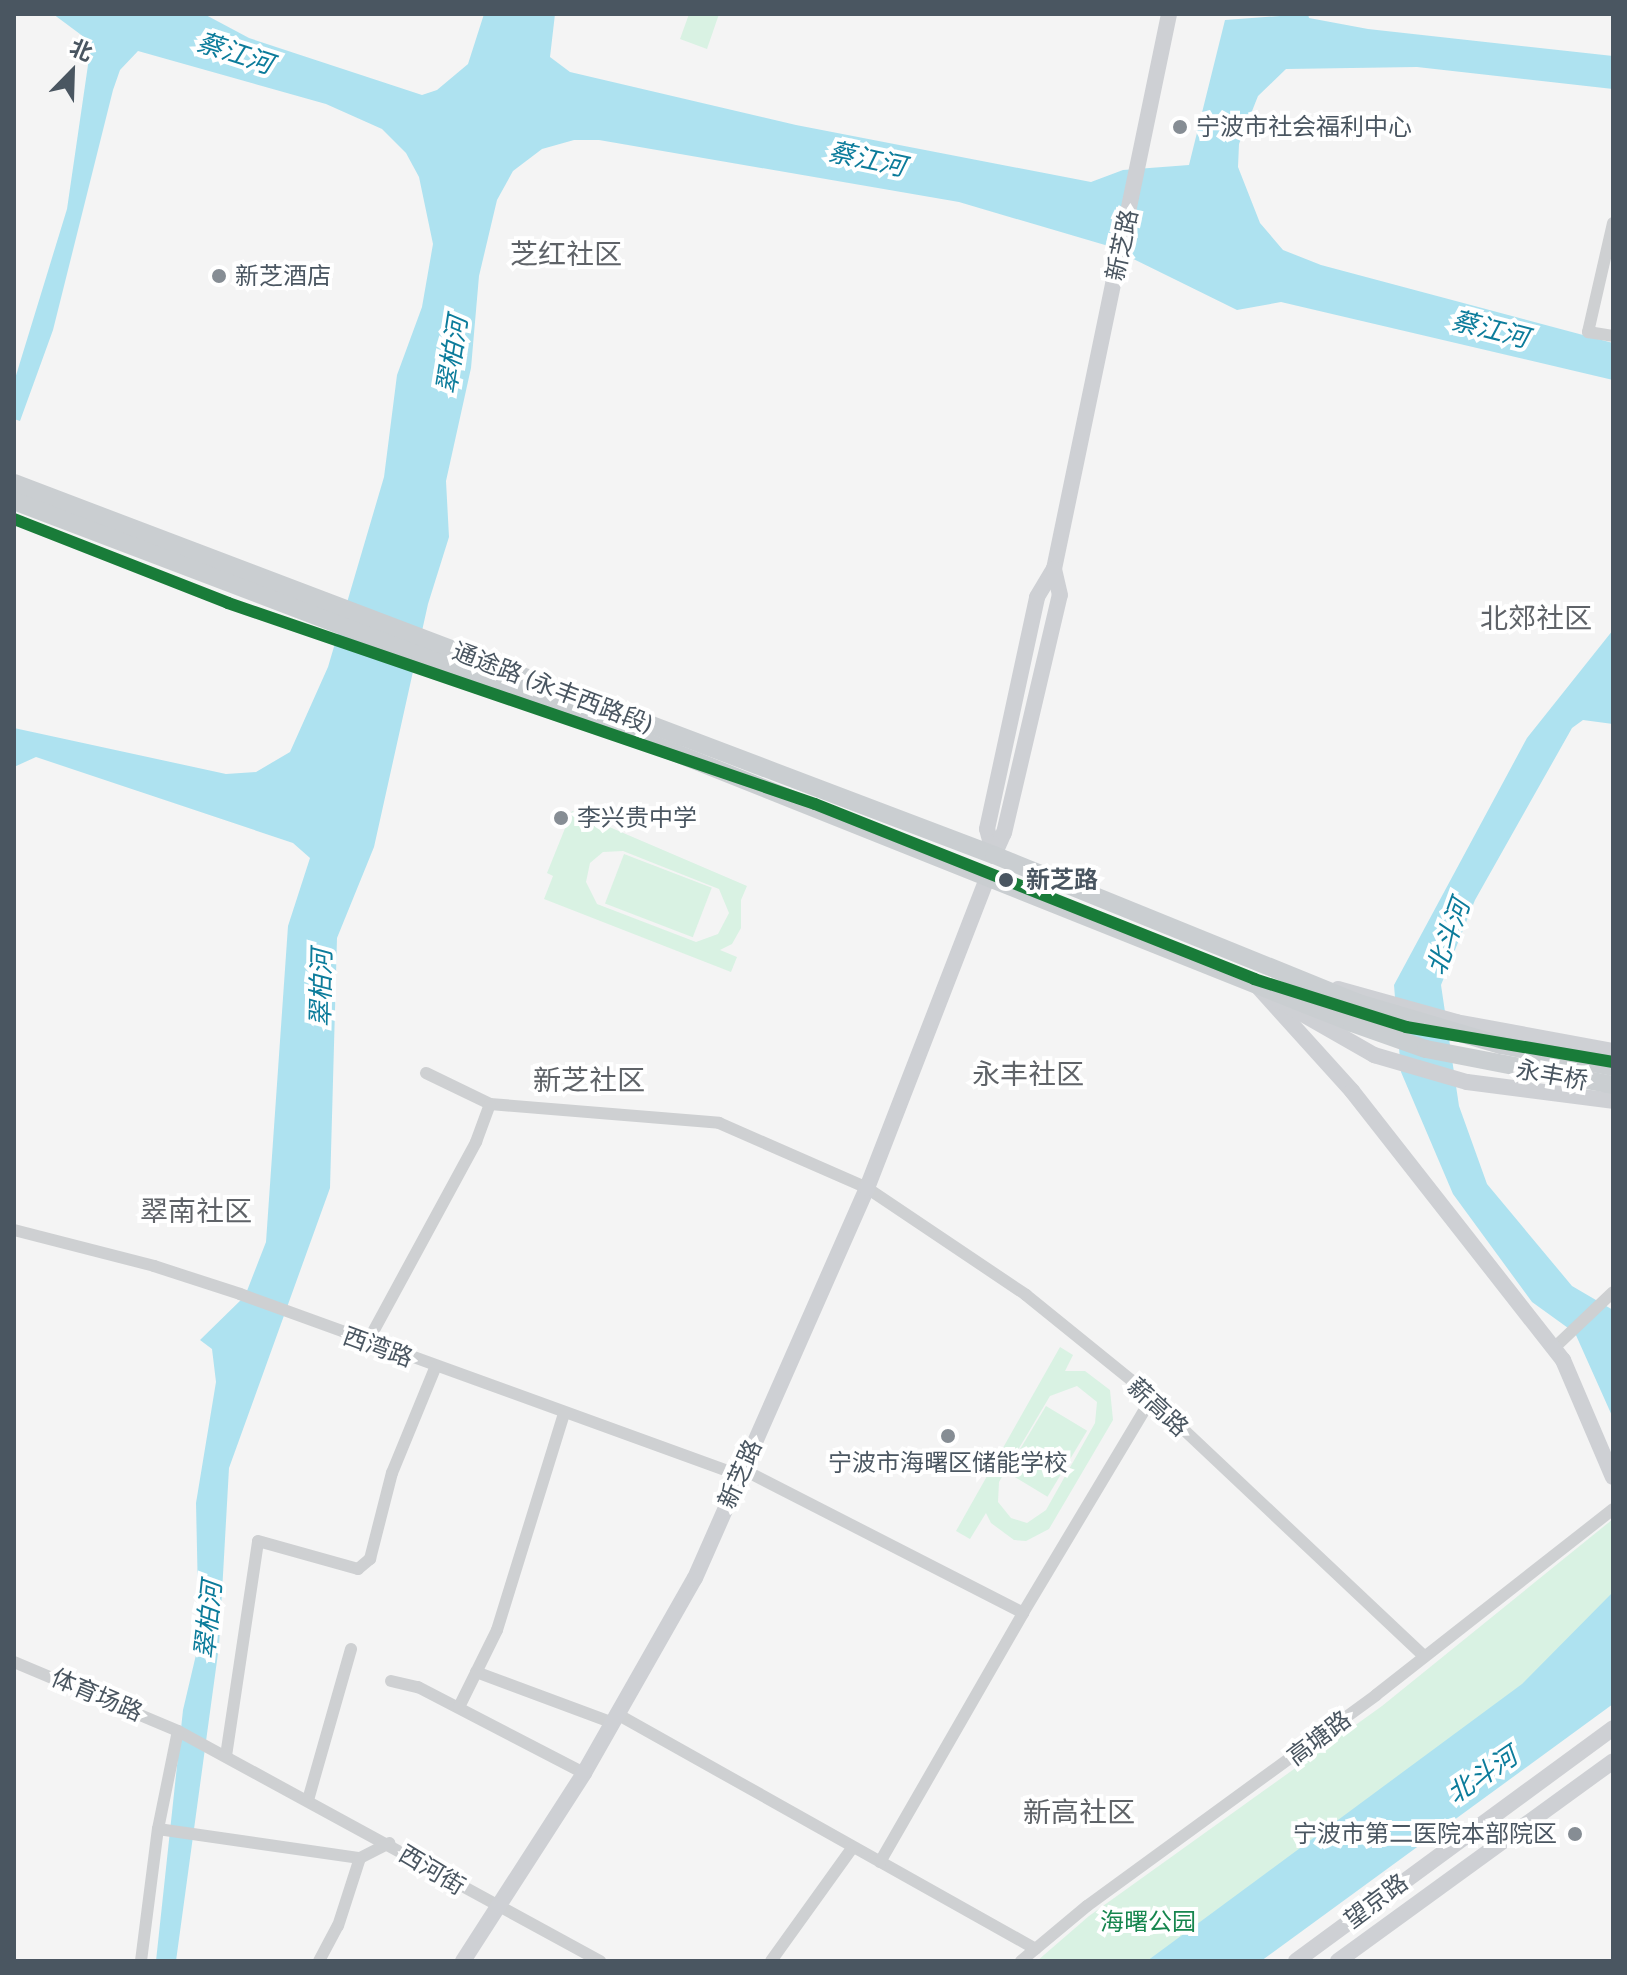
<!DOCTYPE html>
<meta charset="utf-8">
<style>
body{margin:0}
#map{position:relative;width:1627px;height:1975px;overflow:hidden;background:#f4f4f4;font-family:"Public Sans","Noto Sans SC",sans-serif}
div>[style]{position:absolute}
.green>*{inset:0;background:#d9f2e3;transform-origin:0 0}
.water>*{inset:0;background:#aee2f0}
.street>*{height:12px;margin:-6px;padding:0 6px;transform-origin:6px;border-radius:6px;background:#ced0d2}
.secondary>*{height:16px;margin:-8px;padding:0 8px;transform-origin:8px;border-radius:8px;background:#ced0d4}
.primary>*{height:18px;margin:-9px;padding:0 9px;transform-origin:9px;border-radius:9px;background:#caced1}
.metro-1>*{height:12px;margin:-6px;padding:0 6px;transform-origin:6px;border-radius:6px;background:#197c39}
.dots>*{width:22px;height:22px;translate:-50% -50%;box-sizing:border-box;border:4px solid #fff;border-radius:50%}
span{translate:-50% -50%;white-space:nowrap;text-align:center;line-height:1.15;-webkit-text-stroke:8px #fff;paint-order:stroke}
.poi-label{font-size:24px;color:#4a5661}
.left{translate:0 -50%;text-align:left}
.right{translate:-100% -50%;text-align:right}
.street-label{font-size:24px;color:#4a5661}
.stop-label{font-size:24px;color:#4a5661;font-weight:700}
.park-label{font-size:24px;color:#17864f}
.water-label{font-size:26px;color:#0c7c9b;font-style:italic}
.quarter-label{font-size:28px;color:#5f6368}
.frame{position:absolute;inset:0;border:16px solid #4a5661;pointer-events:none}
.north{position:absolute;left:32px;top:32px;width:80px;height:80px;-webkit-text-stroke:6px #fff;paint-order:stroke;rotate:23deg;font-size:22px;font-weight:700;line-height:32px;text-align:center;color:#4a5661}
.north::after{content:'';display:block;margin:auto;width:28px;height:36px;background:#4a5661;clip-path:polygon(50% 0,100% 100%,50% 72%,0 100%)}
</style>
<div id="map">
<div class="green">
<i style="clip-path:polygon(689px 14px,719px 14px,707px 49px,680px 39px)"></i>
<i style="clip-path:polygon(evenodd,572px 811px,747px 886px,741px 900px,741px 928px,732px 944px,720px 950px,737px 957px,731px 972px,544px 899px,553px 876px,547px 873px,572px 811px,623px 851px,719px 889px,729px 913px,718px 934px,696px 942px,597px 904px,586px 882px,590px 863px,603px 852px,623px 851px)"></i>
<i style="left:624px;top:854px;width:94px;height:53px;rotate:21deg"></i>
<i style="clip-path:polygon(evenodd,1060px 1347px,1073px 1355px,1065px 1371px,1085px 1371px,1110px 1390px,1113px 1420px,1049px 1529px,1026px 1541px,1014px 1540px,991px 1523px,986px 1513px,970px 1539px,956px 1531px,1060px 1347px,1077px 1386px,1097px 1402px,1095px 1423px,1046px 1510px,1027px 1523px,1011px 1518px,998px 1502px,999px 1482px,1050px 1396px,1077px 1386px)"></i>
<i style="left:1046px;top:1406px;width:48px;height:77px;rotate:31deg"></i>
<i style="clip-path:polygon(1613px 1519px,1613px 1602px,1518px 1690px,1160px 1961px,1037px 1961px,1089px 1916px,1382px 1706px)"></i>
</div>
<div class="water">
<i style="clip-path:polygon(53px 14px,204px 14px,249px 38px,422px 95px,437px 90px,468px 64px,484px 14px,555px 14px,550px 57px,570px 72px,796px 125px,1091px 182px,1123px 170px,1189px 165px,1225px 20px,1308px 14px,1309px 18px,1368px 29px,1613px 56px,1613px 89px,1417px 67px,1286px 69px,1258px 96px,1239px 144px,1238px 167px,1260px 223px,1283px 250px,1321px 265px,1613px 343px,1613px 380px,1281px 302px,1237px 310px,1105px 245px,959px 202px,599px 140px,574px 140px,542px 149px,513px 171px,497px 200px,479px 276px,471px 368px,446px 481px,449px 537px,428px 604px,374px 847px,337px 938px,330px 1188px,229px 1468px,219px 1646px,176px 1961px,156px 1961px,183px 1710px,199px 1642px,196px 1503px,216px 1382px,212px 1349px,200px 1340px,245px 1296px,266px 1242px,288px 926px,310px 858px,293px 843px,36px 757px,14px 767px,14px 728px,226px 774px,256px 772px,290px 752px,328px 667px,384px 477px,397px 375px,422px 307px,433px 244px,419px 177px,406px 153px,382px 129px,326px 104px,138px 51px,120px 70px,113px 90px,53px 330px,20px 421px,14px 419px,14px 382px,67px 209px,88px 65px,84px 37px)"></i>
<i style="clip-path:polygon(1613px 630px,1613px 724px,1583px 720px,1572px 728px,1475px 900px,1441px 985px,1459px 1106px,1487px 1184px,1572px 1286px,1613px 1310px,1613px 1418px,1575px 1333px,1532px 1302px,1453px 1194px,1401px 1072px,1394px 985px,1527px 738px)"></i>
<i style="clip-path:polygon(1613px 1592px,1613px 1704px,1261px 1961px,1147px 1961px,1522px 1684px)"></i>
</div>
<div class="street">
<i style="left:1613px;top:223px;width:112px;rotate:102.9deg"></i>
<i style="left:1588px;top:332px;width:25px;rotate:9deg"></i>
<i style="left:426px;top:1073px;width:71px;rotate:25.8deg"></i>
<i style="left:490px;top:1104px;width:230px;rotate:4.7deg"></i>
<i style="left:719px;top:1123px;width:162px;rotate:23.7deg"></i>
<i style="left:867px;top:1188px;width:192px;rotate:33.9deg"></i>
<i style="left:1026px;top:1295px;width:135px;rotate:39deg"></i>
<i style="left:1131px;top:1380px;width:403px;rotate:43.3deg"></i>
<i style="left:14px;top:1230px;width:145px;rotate:14.4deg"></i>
<i style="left:154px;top:1266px;width:90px;rotate:18deg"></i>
<i style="left:240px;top:1294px;width:531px;rotate:19.94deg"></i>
<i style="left:367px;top:1343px;width:229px;rotate:-61.5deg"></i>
<i style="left:476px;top:1142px;width:40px;rotate:-69.8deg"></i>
<i style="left:1554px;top:1348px;width:81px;rotate:-43.5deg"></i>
<i style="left:742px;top:1469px;width:316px;rotate:27.1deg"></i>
<i style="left:1023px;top:1613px;width:249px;rotate:-59.1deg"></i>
<i style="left:14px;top:1662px;width:178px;rotate:22.8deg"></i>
<i style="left:178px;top:1731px;width:481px;rotate:28.6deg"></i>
<i style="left:476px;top:1672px;width:146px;rotate:20.4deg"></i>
<i style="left:391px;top:1681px;width:28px;rotate:13deg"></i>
<i style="left:418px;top:1687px;width:187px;rotate:27.4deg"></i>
<i style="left:459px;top:1707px;width:86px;rotate:-63.7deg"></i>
<i style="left:497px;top:1630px;width:226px;rotate:-72.8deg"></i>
<i style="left:617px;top:1714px;width:480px;rotate:29.3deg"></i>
<i style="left:226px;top:1756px;width:217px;rotate:-81.5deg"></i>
<i style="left:258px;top:1541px;width:104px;rotate:15.6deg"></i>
<i style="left:358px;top:1569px;width:16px;rotate:-40deg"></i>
<i style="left:370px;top:1559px;width:89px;rotate:-75.7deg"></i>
<i style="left:392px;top:1473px;width:113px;rotate:-67.7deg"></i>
<i style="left:308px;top:1800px;width:157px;rotate:-74.1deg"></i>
<i style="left:158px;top:1829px;width:204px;rotate:8.2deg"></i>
<i style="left:360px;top:1858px;width:33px;rotate:-27deg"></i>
<i style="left:880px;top:1862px;width:287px;rotate:-60.1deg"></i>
<i style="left:141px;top:1961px;width:133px;rotate:-82.7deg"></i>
<i style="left:158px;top:1829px;width:100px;rotate:-78.5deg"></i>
<i style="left:319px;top:1961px;width:40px;rotate:-62deg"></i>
<i style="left:338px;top:1926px;width:71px;rotate:-72.1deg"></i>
<i style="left:771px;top:1961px;width:140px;rotate:-54.3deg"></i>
<i style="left:1021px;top:1961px;width:86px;rotate:-39.8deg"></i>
<i style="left:1087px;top:1906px;width:358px;rotate:-36.1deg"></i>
<i style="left:1376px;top:1695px;width:301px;rotate:-38.1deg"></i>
</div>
<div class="secondary">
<i style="left:994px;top:855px;width:27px;rotate:-105deg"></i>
<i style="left:987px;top:829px;width:237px;rotate:-77.8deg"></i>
<i style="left:1037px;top:597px;width:33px;rotate:-59deg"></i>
<i style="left:1054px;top:569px;width:567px;rotate:-78.29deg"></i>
<i style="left:994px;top:855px;width:24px;rotate:-66deg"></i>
<i style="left:1004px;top:833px;width:244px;rotate:-76.8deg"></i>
<i style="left:1060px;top:595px;width:27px;rotate:-103deg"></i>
<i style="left:1259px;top:988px;width:139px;rotate:47.9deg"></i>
<i style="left:1352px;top:1091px;width:342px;rotate:51.9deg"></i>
<i style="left:1563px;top:1360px;width:127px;rotate:66.9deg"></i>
<i style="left:1338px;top:989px;width:123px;rotate:15.6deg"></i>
<i style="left:1456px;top:1022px;width:160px;rotate:10.5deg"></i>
<i style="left:1278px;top:1000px;width:111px;rotate:29.8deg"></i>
<i style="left:1374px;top:1055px;width:97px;rotate:16.2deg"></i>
<i style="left:1467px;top:1082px;width:147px;rotate:7.4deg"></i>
<i style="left:463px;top:1961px;width:224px;rotate:-57.2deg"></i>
<i style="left:584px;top:1773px;width:224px;rotate:-60.4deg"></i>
<i style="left:695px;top:1578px;width:426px;rotate:-66.2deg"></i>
<i style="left:867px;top:1188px;width:331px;rotate:-68.8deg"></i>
<i style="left:1296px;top:1961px;width:393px;rotate:-36.3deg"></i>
<i style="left:1338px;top:1961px;width:340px;rotate:-36deg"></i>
</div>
<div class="primary">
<i style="left:14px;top:483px;width:1048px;rotate:20.79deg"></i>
<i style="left:994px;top:855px;width:393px;rotate:22.1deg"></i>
<i style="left:1358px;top:1003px;width:149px;rotate:16.4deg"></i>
<i style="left:1501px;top:1045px;width:114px;rotate:11.1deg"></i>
<i style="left:14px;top:501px;width:708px;rotate:20.84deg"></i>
<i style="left:676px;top:753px;width:728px;rotate:21.77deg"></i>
<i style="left:1352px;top:1023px;width:78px;rotate:19.4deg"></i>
<i style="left:1426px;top:1049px;width:190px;rotate:10.9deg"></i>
</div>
<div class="metro-1">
<i style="left:14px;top:519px;width:230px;rotate:21.4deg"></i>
<i style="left:228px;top:603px;width:620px;rotate:18.9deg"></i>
<i style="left:815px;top:804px;width:473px;rotate:21.7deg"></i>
<i style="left:1254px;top:979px;width:159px;rotate:17.5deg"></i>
<i style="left:1406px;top:1027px;width:210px;rotate:9.6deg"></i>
</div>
<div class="dots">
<i style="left:1180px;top:127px;background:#868d94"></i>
<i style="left:219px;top:276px;background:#868d94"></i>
<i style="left:561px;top:818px;background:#868d94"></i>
<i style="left:1006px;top:880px;background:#4a5661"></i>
<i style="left:948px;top:1436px;background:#868d94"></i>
<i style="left:1575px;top:1834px;background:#868d94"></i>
</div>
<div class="poi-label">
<span class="left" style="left:1196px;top:127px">宁波市社会福利中心</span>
<span class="left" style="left:235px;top:276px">新芝酒店</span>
<span class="left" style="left:577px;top:818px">李兴贵中学</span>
<span style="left:948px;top:1463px">宁波市海曙区储能学校</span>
<span class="right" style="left:1557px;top:1834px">宁波市第二医院本部院区</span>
</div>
<div class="street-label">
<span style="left:1122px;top:245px;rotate:-78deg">新芝路</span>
<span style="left:553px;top:688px;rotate:21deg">通途路 (永丰西路段)</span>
<span style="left:1552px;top:1075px;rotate:10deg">永丰桥</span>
<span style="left:378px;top:1347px;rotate:20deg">西湾路</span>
<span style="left:1158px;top:1407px;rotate:43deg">薪高路</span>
<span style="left:740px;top:1474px;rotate:-66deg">新芝路</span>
<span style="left:97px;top:1695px;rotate:23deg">体育场路</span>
<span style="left:1319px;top:1738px;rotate:-37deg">高塘路</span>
<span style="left:432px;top:1870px;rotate:31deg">西河街</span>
<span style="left:1376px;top:1901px;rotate:-37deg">望京路</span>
</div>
<div class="stop-label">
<span class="left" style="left:1026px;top:880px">新芝路</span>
</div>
<div class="park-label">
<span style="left:1148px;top:1922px">海曙公园</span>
</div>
<div class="water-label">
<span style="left:235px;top:53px;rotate:18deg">蔡江河</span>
<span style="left:867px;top:159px;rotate:12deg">蔡江河</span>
<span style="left:1490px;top:329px;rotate:14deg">蔡江河</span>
<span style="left:452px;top:355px;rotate:-81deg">翠柏河</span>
<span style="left:1448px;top:937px;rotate:-70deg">北斗河</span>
<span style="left:321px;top:988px;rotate:-89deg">翠柏河</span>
<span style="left:208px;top:1620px;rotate:-84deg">翠柏河</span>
<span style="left:1482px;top:1775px;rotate:-34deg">北斗河</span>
</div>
<div class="quarter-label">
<span style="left:566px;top:254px">芝红社区</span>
<span style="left:1536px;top:618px">北郊社区</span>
<span style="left:1028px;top:1074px">永丰社区</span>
<span style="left:589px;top:1080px">新芝社区</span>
<span style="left:196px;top:1211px">翠南社区</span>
<span style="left:1079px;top:1812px">新高社区</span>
</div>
<div class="frame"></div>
<div class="north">北</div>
</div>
